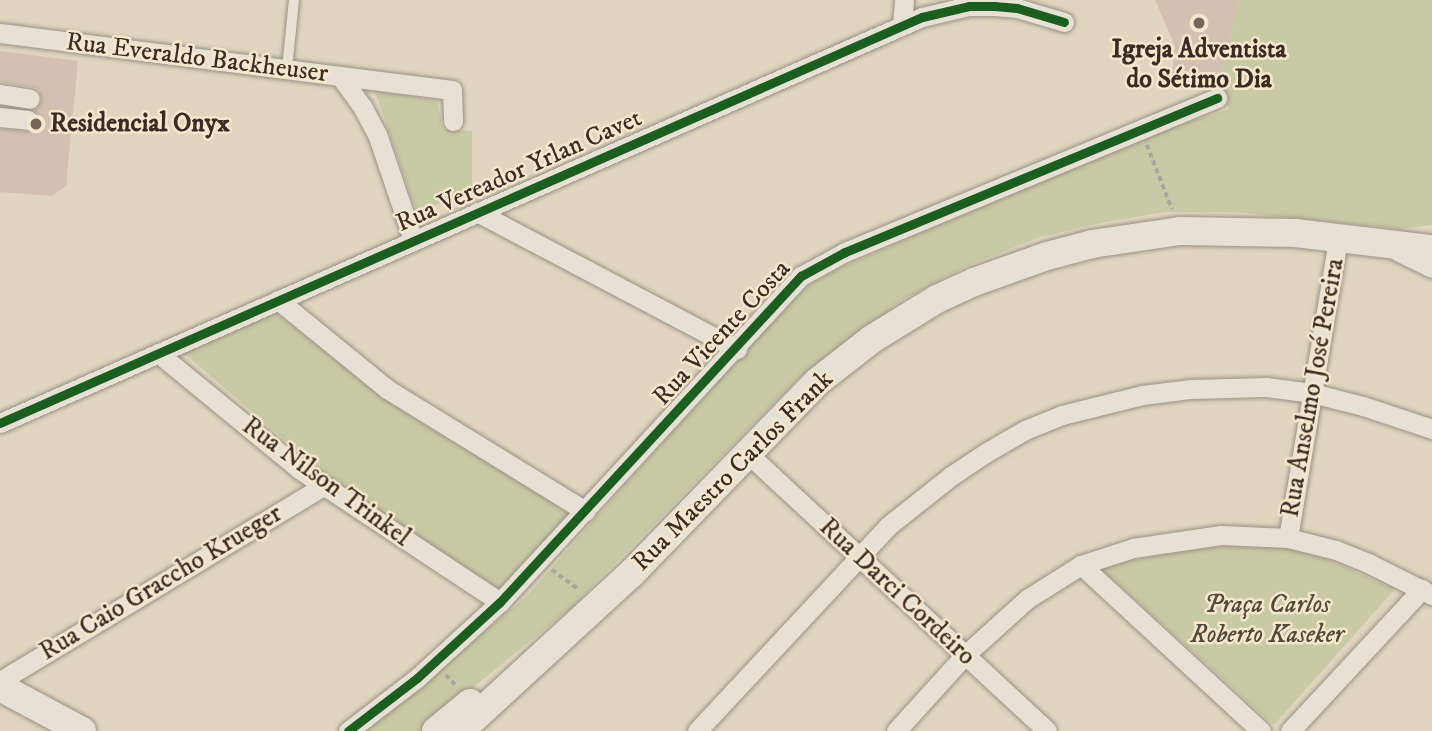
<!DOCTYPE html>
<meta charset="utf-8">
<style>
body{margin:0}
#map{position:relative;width:1432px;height:731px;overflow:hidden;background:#e1d5bf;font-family:"IM FELL DW Pica",serif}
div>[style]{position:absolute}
.green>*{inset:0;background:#c8caa5}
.building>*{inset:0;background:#d3c0b1}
.path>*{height:3.5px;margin-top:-1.75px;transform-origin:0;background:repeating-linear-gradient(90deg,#aaa49a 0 5px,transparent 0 8.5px)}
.roads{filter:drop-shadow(0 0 2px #989083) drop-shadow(0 0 2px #989083)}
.service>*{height:10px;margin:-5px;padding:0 5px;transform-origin:5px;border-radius:5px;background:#e7e1d5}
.minor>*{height:19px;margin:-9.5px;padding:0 9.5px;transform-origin:9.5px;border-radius:9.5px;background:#e7e1d5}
.secondary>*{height:28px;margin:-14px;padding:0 14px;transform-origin:14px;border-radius:14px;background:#e7e1d5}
.cycleway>*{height:9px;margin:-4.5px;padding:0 4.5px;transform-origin:4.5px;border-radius:4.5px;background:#1b5e20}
.dots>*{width:19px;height:19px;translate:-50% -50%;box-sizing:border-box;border:4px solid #f5e7cc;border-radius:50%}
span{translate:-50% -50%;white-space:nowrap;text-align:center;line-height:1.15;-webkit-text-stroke:5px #f5e7cc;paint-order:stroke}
.poi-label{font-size:26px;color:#3b2b24;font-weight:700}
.left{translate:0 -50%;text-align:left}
.street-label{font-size:26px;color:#3b2b24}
.park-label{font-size:26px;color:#534939;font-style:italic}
</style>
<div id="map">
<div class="green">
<i style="clip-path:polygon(1239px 0,1432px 0,1432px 225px,1401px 229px,1233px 212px,1166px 212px,1100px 223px,1037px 238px,960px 269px,901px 301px,800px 377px,570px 609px,419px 731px,365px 731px,526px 597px,781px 308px,805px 288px,833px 271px,1146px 136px,1229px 109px,1220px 79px)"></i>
<i style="clip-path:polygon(375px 91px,437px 101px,443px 129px,472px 131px,472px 190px,417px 213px)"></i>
<i style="clip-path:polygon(272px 310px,383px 396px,571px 512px,498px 592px,328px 477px,179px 349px)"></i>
<i style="clip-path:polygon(1244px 544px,1280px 546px,1317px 555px,1395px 589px,1274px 725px,1100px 568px,1176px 550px)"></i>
</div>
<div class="building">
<i style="clip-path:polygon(1155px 0,1239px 0,1220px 79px,1171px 86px,1175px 46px)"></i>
<i style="clip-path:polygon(0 51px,78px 61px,66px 186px,52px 196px,0 192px,0 129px,34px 131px,40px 121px,35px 110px,42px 100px,38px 90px,33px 87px,0 82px)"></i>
</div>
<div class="path">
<i style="left:1147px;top:145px;width:69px;rotate:68.7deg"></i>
<i style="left:552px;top:570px;width:34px;rotate:36deg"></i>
<i style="left:446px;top:675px;width:16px;rotate:47deg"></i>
</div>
<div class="roads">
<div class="service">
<i style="left:287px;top:69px;width:69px;rotate:-84.2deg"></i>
</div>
<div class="minor">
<i style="left:902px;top:24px;width:24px;rotate:-85deg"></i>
<i style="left:0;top:33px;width:343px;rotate:7.2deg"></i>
<i style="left:340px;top:76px;width:39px;rotate:54deg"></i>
<i style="left:363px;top:108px;width:30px;rotate:62deg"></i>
<i style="left:377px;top:134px;width:112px;rotate:71.2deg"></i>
<i style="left:340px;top:76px;width:113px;rotate:7.1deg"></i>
<i style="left:452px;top:90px;width:31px;rotate:88deg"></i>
<i style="left:0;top:94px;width:30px;rotate:9deg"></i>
<i style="left:0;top:117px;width:28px;rotate:6deg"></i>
<i style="left:477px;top:212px;width:294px;rotate:27.8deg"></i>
<i style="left:1397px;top:251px;width:39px;rotate:26deg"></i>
<i style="left:278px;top:300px;width:141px;rotate:39.2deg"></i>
<i style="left:387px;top:389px;width:233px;rotate:31.6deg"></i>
<i style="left:158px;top:353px;width:183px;rotate:39.4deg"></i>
<i style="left:299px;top:469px;width:241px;rotate:33.5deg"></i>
<i style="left:0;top:423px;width:1007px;rotate:-23.77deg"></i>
<i style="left:922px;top:17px;width:48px;rotate:-13.2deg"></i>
<i style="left:969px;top:6px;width:25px"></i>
<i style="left:994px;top:6px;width:23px;rotate:5deg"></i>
<i style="left:1017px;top:8px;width:49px;rotate:16.6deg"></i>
<i style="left:746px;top:452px;width:410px;rotate:42.8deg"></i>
<i style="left:1288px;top:538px;width:304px;rotate:-80.5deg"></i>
<i style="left:1081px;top:565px;width:245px;rotate:42.7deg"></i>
<i style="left:0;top:681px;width:377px;rotate:-31.1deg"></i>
<i style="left:348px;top:731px;width:87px;rotate:-37.5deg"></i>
<i style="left:417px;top:678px;width:113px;rotate:-42.5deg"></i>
<i style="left:500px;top:602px;width:444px;rotate:-47.3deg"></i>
<i style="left:801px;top:276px;width:50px;rotate:-28.6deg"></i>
<i style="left:845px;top:252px;width:403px;rotate:-22.5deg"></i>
<i style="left:697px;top:731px;width:280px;rotate:-47deg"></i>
<i style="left:888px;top:526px;width:80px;rotate:-38.4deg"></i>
<i style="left:951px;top:476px;width:43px;rotate:-33.7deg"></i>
<i style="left:987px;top:452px;width:44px;rotate:-30.1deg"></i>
<i style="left:1025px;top:430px;width:40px;rotate:-22deg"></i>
<i style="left:1062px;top:415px;width:82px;rotate:-14deg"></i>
<i style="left:1142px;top:395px;width:48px;rotate:-7.1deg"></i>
<i style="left:1190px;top:389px;width:76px;rotate:-1.5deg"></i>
<i style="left:1266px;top:387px;width:46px;rotate:7.4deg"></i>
<i style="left:1312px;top:393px;width:53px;rotate:14.3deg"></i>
<i style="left:1363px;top:406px;width:73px;rotate:18.4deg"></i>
<i style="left:896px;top:731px;width:103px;rotate:-47.8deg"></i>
<i style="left:965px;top:655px;width:84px;rotate:-42.1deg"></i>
<i style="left:1027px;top:599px;width:64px;rotate:-32.2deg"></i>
<i style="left:1081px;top:565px;width:55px;rotate:-18.1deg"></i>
<i style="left:1133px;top:548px;width:89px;rotate:-8.4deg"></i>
<i style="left:1221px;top:535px;width:67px;rotate:2.6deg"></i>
<i style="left:1288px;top:538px;width:49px;rotate:14deg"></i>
<i style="left:1336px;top:550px;width:35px;rotate:22deg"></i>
<i style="left:1368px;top:563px;width:72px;rotate:26.6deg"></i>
<i style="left:1290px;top:731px;width:194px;rotate:-47.1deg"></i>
</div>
<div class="secondary">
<i style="left:0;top:687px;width:93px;rotate:28.2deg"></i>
<i style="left:436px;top:731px;width:44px;rotate:-39.5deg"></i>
<i style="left:460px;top:731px;width:232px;rotate:-42.6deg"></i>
<i style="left:631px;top:574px;width:267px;rotate:-45.9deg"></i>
<i style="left:817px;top:382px;width:70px;rotate:-38deg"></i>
<i style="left:872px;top:339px;width:76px;rotate:-31.6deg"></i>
<i style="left:937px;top:299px;width:41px;rotate:-24.7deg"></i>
<i style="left:974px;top:282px;width:77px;rotate:-19.6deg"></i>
<i style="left:1047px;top:256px;width:47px;rotate:-14.9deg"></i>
<i style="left:1092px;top:244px;width:89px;rotate:-8.4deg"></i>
<i style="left:1180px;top:231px;width:115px;rotate:1deg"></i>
<i style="left:1295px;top:233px;width:138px;rotate:6.7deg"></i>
</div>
</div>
<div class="cycleway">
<i style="left:0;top:423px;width:1007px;rotate:-23.77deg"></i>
<i style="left:922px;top:17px;width:48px;rotate:-13.2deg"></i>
<i style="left:969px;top:6px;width:25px"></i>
<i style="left:994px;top:6px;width:23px;rotate:5deg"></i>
<i style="left:1017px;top:8px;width:49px;rotate:16.6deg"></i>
<i style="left:348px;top:731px;width:87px;rotate:-37.5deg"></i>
<i style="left:417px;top:678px;width:113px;rotate:-42.5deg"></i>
<i style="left:500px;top:602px;width:444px;rotate:-47.3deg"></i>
<i style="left:801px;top:276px;width:50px;rotate:-28.6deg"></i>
<i style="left:845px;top:252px;width:403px;rotate:-22.5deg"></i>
</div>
<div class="dots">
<i style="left:1199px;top:23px;background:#75665a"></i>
<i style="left:36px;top:124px;background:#75665a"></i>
</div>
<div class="poi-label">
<span style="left:1199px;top:65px">Igreja Adventista<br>do Sétimo Dia</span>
<span class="left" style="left:50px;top:124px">Residencial Onyx</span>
</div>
<div class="street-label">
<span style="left:197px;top:58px;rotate:7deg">Rua Everaldo Backheuser</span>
<span style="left:519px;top:171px;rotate:-24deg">Rua Vereador Yrlan Cavet</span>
<span style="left:722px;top:333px;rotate:-47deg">Rua Vicente Costa</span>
<span style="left:1313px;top:388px;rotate:-80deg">Rua Anselmo José Pereira</span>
<span style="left:733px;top:471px;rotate:-45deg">Rua Maestro Carlos Frank</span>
<span style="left:326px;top:482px;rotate:36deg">Rua Nilson Trinkel</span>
<span style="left:161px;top:583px;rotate:-31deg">Rua Caio Graccho Krueger</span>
<span style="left:897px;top:592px;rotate:43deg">Rua Darci Cordeiro</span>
</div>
<div class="park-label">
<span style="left:1267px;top:620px">Praça Carlos<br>Roberto Kaseker</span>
</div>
</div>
